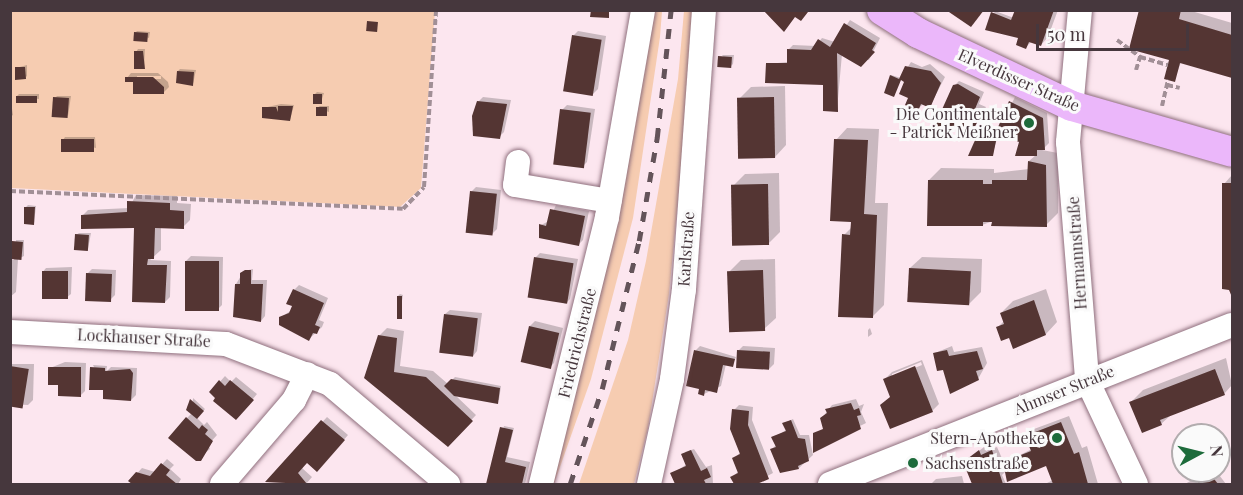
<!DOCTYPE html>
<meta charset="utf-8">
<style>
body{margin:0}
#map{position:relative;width:1243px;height:495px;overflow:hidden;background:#fce6ef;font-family:"Playfair Display",serif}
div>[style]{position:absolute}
.green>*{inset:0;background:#f6ccb1}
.shadow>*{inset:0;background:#0003}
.building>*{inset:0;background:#543533;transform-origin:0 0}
.path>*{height:4px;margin-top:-2px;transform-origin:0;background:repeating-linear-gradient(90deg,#a18f96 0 6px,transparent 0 9px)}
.roads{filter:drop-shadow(0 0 2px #8f6f7d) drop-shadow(0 0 2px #8f6f7d)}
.minor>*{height:24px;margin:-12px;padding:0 12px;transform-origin:12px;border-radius:12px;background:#fff}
.major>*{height:30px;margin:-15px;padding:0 15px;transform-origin:15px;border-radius:15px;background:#ebb7fa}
.rail>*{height:4.5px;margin-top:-2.25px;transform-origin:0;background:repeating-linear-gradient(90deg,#64545a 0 10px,transparent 0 20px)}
.dots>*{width:16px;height:16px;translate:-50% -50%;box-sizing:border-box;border:3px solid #fafafa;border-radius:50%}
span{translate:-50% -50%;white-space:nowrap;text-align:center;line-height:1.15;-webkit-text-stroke:6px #fafafa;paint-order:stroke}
.street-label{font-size:16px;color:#46373d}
.poi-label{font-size:16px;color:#46373d}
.right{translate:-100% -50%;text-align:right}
.left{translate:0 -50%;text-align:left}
.frame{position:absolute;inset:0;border:12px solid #46373d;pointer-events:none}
.north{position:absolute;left:1171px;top:423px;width:60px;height:60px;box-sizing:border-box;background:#fafafa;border:2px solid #b2acae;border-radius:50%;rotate:83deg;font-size:16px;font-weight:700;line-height:24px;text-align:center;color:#46373d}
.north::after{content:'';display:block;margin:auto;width:21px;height:27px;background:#1d6b3b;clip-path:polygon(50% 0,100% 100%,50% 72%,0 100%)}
.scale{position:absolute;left:1036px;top:24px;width:153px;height:27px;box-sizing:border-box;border:3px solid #46373d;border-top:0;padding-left:8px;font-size:18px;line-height:21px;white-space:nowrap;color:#46373d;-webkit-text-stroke:4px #fafafa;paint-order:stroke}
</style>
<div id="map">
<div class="green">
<i style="clip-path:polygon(11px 11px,435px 11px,421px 188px,400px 207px,11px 188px)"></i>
<i style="clip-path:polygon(648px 11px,662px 11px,660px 37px,633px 218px,591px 379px,554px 484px,547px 484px)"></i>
<i style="clip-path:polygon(684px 11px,696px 11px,669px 294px,648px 428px,634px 484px,579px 484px,628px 340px,646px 261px,678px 79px)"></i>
</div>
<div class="shadow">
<i style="clip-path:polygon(1017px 10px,1058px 10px,1048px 37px,1041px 45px,1032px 41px,1026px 47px,1020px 37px,987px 29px,995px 11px,1014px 18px)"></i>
<i style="clip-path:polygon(1141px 10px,1188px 10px,1232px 23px,1232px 76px,1181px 62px,1174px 81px,1170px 61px)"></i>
<i style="clip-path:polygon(850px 20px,880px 38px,869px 60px,842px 54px,837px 110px,825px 85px,767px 64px,788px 62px,788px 50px,793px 45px,816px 46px,822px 38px,835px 42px)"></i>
<i style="clip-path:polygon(137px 31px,150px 32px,149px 38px,135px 33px)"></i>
<i style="clip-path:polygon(578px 31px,606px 36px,598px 89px,593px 94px,573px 36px)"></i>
<i style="clip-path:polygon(138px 49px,145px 49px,144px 67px,136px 52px)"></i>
<i style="clip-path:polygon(722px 55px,734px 55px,733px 64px,731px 66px)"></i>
<i style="clip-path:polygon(911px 62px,922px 67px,930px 64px,945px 77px,930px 106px,924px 103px,918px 109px,906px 81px,900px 78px,895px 93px,886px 92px,891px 75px,901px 78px)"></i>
<i style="clip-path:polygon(27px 65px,27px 76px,25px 78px,16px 68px)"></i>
<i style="clip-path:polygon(180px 69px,196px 70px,193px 84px,178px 71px)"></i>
<i style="clip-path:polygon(evenodd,131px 73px,158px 73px,168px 82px,169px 87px,164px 92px,127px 78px,131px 73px,137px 76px,161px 76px,161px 79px,137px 79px,137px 76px)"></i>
<i style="clip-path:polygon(959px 81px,984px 92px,979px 104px,986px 107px,972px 131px,952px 125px,948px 129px,954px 86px)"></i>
<i style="clip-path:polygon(785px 86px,786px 145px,775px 157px,739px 99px,751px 87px)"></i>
<i style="clip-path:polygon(317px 92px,324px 93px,321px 102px,314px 95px)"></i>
<i style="clip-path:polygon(19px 94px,39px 94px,39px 99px,17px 96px)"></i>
<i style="clip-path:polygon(10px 96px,13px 115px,10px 117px)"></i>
<i style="clip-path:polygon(57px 96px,71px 96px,68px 116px,55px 98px)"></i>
<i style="clip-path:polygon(483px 97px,511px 100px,504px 132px,499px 137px,478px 102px)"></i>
<i style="clip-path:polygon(1015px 97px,1047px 113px,1049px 143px,1042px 150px,1058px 153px,1058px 213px,1046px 225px,993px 221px,982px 225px,929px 180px,941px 168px,994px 169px,994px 173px,1029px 169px,1029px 161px,1036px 155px,1021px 141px,998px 131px)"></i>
<i style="clip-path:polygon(281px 104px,294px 105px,290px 120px,263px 108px)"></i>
<i style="clip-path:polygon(567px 105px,595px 109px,587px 162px,582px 167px,562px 110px)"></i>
<i style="clip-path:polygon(320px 106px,329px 106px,329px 112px,317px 108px)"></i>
<i style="clip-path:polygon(847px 128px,879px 129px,875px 203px,888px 203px,884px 305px,872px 317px,844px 235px,852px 227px,836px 140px)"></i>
<i style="clip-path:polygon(65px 137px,95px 137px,96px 148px,63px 140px)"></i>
<i style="clip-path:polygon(980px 137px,997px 139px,992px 155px,978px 139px)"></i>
<i style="clip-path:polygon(779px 173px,780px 232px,769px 243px,733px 186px,745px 174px)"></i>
<i style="clip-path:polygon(1232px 175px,1232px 296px,1231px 296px,1224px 184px)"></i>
<i style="clip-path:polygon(476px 187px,501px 190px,497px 229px,492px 234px,471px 192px)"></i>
<i style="clip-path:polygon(136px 195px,177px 196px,177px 203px,191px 204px,190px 220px,183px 227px,161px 227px,161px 250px,150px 260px,171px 261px,170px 297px,165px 302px,134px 301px,136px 226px,83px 228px,83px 215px,88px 210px,129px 208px)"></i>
<i style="clip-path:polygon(28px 205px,36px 206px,34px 223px,26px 207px)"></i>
<i style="clip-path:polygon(556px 205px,589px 211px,583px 240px,578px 245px,541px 225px,549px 221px)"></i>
<i style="clip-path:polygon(79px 233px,91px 233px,88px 249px,76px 235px)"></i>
<i style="clip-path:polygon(16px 240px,24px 240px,24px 256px,18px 259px,16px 292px,10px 297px,10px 260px,14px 260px)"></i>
<i style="clip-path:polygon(540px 253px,578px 259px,570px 299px,565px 304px,535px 258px)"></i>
<i style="clip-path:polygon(191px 256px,223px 257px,222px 305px,217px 310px,186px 261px)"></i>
<i style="clip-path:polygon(922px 257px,982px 259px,981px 292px,969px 304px,910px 268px)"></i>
<i style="clip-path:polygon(775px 259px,776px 318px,764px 329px,729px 272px,741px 260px)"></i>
<i style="clip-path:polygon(72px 267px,71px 294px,66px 298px,43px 298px,42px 273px,46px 268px)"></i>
<i style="clip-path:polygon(92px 269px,116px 270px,115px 295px,110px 300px,87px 274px)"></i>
<i style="clip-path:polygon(253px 269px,252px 280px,267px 280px,265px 316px,261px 321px,236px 284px,244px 271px)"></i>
<i style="clip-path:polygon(299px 285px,328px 298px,319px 320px,324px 322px,322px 327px,309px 339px,281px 317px,292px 310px,294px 290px)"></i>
<i style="clip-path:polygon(1046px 289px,1057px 322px,1046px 334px,1010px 336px,998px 327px,1004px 321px,1001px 313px,1013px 301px)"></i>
<i style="clip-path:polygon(400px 294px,403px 295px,399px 318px,398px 296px)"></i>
<i style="clip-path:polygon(450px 310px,482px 313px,477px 351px,473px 356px,445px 314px)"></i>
<i style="clip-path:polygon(535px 321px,563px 328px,554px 363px,549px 368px,530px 326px)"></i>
<i style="clip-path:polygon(387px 328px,404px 331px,400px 366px,433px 371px,448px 384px,455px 377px,501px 386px,499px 400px,454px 394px,476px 415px,448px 445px,366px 377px,379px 336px)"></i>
<i style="clip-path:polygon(870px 328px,872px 334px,868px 337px,868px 330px)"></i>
<i style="clip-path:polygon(700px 346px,736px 357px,732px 365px,726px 364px,721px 386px,704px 394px,696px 350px)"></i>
<i style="clip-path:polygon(743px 346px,775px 348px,774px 364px,769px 369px,738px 351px)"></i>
<i style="clip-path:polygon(952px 346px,954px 352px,982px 347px,987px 363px,978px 379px,944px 368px,935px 353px)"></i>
<i style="clip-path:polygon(1226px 358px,1232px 385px,1224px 394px,1171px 415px,1161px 424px,1131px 402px,1143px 390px)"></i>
<i style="clip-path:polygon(evenodd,922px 360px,939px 404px,932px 411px,892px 397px,885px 379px,892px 372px,922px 360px,921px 362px,922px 365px,892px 377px,892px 374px,921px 362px)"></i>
<i style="clip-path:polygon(65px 362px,86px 363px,85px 391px,80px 396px,60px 384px,50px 368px)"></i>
<i style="clip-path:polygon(10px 364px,34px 364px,33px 400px,28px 405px,10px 404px)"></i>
<i style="clip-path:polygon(93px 365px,107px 366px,106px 372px,111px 367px,137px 368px,136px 395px,131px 400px,105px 389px)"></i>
<i style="clip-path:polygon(225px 376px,231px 382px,236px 377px,257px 394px,241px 413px,211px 392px)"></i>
<i style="clip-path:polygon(193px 398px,205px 409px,197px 418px,204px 425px,207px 422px,217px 435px,208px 445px,210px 449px,196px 460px,187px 418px,192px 413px)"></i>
<i style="clip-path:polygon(856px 399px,859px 406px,864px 404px,861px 412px,866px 423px,836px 438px,822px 418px,832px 405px)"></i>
<i style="clip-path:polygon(739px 405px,753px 407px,752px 420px,773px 473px,752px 484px,735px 484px,732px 477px,739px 471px,734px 458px,741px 452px,734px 410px)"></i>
<i style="clip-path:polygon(1069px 416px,1082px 448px,1087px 446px,1098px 484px,1045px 484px,1053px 480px,1047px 465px,1006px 471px,1002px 475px,1006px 484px,991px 484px,989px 480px,973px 484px,964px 463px,984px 447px,986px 451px,997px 447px,1004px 463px,1032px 449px,1027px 436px,1034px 429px)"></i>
<i style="clip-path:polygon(327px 417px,348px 435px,322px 465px,307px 461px,302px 468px,312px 477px,306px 484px,267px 482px)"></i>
<i style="clip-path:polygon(793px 419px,800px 435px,809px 435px,813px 455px,799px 468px,781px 472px,772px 449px,776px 445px,773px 438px,791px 427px,785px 423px)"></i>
<i style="clip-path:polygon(504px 426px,514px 428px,507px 457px,530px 462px,525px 484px,488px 484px)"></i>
<i style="clip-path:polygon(694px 449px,706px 467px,712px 465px,713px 484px,676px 484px,672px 474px,687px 464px,685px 452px)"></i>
<i style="clip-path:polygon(167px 459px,174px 465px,170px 469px,181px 479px,178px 484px,134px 484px,130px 481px,142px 468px,155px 472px)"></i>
<i style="clip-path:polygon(1216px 471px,1226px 484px,1185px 484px,1197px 477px,1199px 482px)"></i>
<i style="clip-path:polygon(962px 476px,964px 484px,931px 484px,936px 479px)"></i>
</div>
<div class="building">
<i style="clip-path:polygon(591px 10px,609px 10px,609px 18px,590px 17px)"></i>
<i style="clip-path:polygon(763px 10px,806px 10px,808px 12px,801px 21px,795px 17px,784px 32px)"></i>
<i style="clip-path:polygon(946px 10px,984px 10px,971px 27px)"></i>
<i style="clip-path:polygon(1015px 10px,1054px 10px,1041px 46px,1029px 42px,1026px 49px,1016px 45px,1018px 38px,985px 30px,991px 12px,1011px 20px)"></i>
<i style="clip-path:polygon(1139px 10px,1181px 10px,1179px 19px,1232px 35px,1232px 78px,1180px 63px,1175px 82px,1164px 79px,1169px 60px,1129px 49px)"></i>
<i style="left:367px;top:21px;width:11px;height:10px;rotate:5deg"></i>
<i style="clip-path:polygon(844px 23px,876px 43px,872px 50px,875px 52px,861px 67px,837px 53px,838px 112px,823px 111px,823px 85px,765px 83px,766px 63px,787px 63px,787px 49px,811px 50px,818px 39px,830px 47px)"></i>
<i style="left:134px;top:32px;width:14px;height:9px;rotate:4deg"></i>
<i style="left:572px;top:35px;width:30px;height:57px;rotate:9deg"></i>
<i style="clip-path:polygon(134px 51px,143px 51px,145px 69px,134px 69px)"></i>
<i style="left:718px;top:56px;width:14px;height:11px;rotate:4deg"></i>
<i style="clip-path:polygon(905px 66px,931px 71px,941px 83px,930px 108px,921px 104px,918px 111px,905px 105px,908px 98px,899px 94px,904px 82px,901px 80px,894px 97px,884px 93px,890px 75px,899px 79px)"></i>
<i style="clip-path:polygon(15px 67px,25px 67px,26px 79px,15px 80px)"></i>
<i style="clip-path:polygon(177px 71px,194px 72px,193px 86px,176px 83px)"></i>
<i style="clip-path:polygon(125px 77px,153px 77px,164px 87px,164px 94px,133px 94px,133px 82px,125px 82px)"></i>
<i style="clip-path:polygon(958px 84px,980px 97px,975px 109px,982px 112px,972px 133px,950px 126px,948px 131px,935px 125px,953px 85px)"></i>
<i style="left:313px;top:94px;width:9px;height:10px"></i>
<i style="left:16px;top:96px;width:21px;height:7px"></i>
<i style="left:53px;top:97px;width:16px;height:20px;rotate:4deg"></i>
<i style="left:774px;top:97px;width:61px;height:37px;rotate:89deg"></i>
<i style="clip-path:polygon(477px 101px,507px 104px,500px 139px,473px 136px,472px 116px)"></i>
<i style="clip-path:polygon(1009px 101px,1043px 118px,1045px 150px,1037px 150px,1037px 156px,1015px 156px,1019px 142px,996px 132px)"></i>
<i style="clip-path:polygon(278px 106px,293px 106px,290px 121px,262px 118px,262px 107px,276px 107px,278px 112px)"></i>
<i style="left:316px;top:107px;width:11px;height:9px"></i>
<i style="left:560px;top:109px;width:31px;height:56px;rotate:7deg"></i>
<i style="clip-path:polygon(976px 138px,996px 141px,993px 156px,968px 156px)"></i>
<i style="left:61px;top:139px;width:33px;height:13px"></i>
<i style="clip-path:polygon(834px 139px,868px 140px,864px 214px,877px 215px,873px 318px,838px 317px,842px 234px,850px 235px,851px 222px,830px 221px)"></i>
<i style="clip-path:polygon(1028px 161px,1046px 165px,1047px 227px,991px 226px,992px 222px,983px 222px,983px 226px,927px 226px,928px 180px,983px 180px,983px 184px,992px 184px,992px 180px,1027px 180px)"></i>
<i style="clip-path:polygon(1222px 183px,1232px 183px,1232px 297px,1229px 290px,1222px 289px)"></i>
<i style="left:768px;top:184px;width:61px;height:37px;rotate:89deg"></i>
<i style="left:470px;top:191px;width:27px;height:42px;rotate:6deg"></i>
<i style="clip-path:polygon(127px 201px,170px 203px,170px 210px,184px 211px,184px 229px,155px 228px,154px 259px,148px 259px,147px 265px,167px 265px,165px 303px,132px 302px,134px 228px,81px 229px,81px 215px,127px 212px)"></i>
<i style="clip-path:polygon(24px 207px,35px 207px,34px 225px,24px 224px)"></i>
<i style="clip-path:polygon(550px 209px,585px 216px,579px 246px,539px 238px,539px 224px,546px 226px)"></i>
<i style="left:75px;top:234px;width:14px;height:16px;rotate:4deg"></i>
<i style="left:12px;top:241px;width:11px;height:18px;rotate:5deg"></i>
<i style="left:534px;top:257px;width:40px;height:41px;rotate:9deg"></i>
<i style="left:185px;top:261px;width:34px;height:50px"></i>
<i style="left:909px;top:268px;width:62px;height:34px;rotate:3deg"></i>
<i style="clip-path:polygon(245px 270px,251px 270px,251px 284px,263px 284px,261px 322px,233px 317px,235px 284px,240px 284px,240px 273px)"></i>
<i style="left:763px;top:270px;width:61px;height:36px;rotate:88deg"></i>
<i style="left:42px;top:271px;width:26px;height:28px"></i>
<i style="left:86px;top:273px;width:26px;height:28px;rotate:2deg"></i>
<i style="clip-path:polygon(293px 289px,324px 303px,315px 325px,320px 327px,317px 334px,313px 333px,309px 341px,279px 325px,279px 317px,289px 313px,292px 306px,286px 304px)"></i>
<i style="left:397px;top:296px;width:5px;height:23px"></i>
<i style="clip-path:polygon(1034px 300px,1046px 335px,1013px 349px,1009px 338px,1001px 341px,996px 327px,1004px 324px,1000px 313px)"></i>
<i style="left:444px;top:314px;width:34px;height:39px;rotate:7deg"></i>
<i style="left:529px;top:326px;width:31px;height:37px;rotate:13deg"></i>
<i style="clip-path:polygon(378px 335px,397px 338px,394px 372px,426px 377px,473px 421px,448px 447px,364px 378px)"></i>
<i style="clip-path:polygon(694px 350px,735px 359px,733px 367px,723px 365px,717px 393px,705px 390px,704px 396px,698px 394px,699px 389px,686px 386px)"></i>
<i style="left:737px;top:350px;width:33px;height:18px;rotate:3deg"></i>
<i style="clip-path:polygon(947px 350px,949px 356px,977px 351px,983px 369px,976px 371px,979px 380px,950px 394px,943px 370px,937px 371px,933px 353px)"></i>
<i style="left:10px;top:366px;width:19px;height:40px;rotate:9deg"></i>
<i style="clip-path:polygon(915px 366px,933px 412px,890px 429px,880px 405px,890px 397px,883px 379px)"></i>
<i style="clip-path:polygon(48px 367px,81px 367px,81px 397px,58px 396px,58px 385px,48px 385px)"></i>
<i style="clip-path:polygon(90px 367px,105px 368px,105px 371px,130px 369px,133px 373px,131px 401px,103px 399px,103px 390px,89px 390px)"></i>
<i style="clip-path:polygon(1215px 369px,1225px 395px,1160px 420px,1162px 425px,1142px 433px,1129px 402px)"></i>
<i style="clip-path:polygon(451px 379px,500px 388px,498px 404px,454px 396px,444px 386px)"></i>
<i style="clip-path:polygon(219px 380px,225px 386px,230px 380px,254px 400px,236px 420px,213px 401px,215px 398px,209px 392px)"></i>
<i style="clip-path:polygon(190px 399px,204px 411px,197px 419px,186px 410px)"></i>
<i style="clip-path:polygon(851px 403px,854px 410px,859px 408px,861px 415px,857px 416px,861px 429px,813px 453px,813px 433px,823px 429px,820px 418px,827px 413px,825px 409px)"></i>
<i style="clip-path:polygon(732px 409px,749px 411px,748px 425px,769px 479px,757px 484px,734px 484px,730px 477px,738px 473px,732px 458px,740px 454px,730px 429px)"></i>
<i style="clip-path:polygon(186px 417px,199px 429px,202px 425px,208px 430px,205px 434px,213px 441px,201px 461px,196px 461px,168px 438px)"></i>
<i style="clip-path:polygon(321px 420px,345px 440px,317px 472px,307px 463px,298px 473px,307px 484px,265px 482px)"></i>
<i style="clip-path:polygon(791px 420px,798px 438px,805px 439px,809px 461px,798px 466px,799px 469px,780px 473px,770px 449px,776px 447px,771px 437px,786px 431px,782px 423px)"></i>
<i style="clip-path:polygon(1061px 422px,1074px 454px,1079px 452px,1088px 484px,1053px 484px,1046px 466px,1007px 482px,1003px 462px,1031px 451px,1025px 436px)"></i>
<i style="clip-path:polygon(500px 427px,513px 430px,505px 462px,526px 467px,522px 484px,486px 484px)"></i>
<i style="clip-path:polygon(691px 450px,701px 471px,707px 468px,711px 477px,704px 480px,706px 484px,675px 484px,670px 473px,686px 466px,681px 454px)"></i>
<i style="clip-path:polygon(979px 450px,981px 455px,992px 450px,1003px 484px,972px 484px,963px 462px)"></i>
<i style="clip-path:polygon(161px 463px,170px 470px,166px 475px,177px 484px,132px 484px,128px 481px,136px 472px,150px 476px)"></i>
<i style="clip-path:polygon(1211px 475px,1218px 484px,1199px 484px,1198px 482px)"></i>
</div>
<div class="path">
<i style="left:1117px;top:40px;width:29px;rotate:36deg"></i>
<i style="left:1140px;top:57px;width:29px;rotate:16deg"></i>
<i style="left:1136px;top:70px;width:14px;rotate:-73deg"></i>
<i style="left:1167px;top:85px;width:13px;rotate:13deg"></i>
<i style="left:1162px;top:106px;width:27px;rotate:-77deg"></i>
<i style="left:10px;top:191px;width:393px;rotate:2.6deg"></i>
<i style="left:403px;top:209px;width:30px;rotate:-46deg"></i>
<i style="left:424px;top:187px;width:177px;rotate:-86.1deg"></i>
</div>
<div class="roads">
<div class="minor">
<i style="left:1080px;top:10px;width:133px;rotate:95.2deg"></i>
<i style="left:1068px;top:142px;width:239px;rotate:85.4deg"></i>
<i style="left:1087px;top:380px;width:115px;rotate:64.8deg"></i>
<i style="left:518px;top:162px;width:23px;rotate:97deg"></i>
<i style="left:515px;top:185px;width:96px;rotate:9.6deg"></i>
<i style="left:10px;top:332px;width:216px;rotate:3.2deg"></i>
<i style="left:226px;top:344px;width:111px;rotate:21deg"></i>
<i style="left:330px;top:384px;width:155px;rotate:40.3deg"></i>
<i style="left:222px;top:484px;width:111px;rotate:-49.4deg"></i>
<i style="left:294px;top:400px;width:29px;rotate:-63deg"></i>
<i style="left:541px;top:484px;width:275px;rotate:-76.1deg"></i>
<i style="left:607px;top:217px;width:210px;rotate:-80.1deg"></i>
<i style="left:649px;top:484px;width:107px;rotate:-77.6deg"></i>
<i style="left:672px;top:379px;width:91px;rotate:-82.4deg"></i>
<i style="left:684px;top:289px;width:280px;rotate:-85.9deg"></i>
<i style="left:830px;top:484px;width:432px;rotate:-21.6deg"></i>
</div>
<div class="major">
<i style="left:882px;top:10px;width:43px;rotate:32.6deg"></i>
<i style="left:918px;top:33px;width:170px;rotate:25.4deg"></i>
<i style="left:1072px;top:106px;width:166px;rotate:16deg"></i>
</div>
</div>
<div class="rail">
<i style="left:570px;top:484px;width:100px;rotate:-71.4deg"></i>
<i style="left:602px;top:389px;width:153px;rotate:-76deg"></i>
<i style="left:639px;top:241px;width:105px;rotate:-80.1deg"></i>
<i style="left:657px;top:138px;width:129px;rotate:-83.8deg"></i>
</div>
<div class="dots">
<i style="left:1029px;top:123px;background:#1d6b3b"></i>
<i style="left:1057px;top:438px;background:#1d6b3b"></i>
<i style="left:913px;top:463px;background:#1d6b3b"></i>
</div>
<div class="street-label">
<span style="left:1019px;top:80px;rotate:24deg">Elverdisser Straße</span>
<span style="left:686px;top:249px;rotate:-86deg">Karlstraße</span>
<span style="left:1077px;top:253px;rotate:-94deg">Hermannstraße</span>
<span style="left:144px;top:338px;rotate:3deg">Lockhauser Straße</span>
<span style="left:577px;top:343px;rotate:-76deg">Friedrichstraße</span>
<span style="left:1064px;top:390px;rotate:-22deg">Ahmser Straße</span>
</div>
<div class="poi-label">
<span class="right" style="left:1017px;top:123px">Die Continentale<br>- Patrick Meißner</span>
<span class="right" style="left:1045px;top:438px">Stern-Apotheke</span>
<span class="left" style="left:925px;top:463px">Sachsenstraße</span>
</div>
<div class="frame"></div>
<div class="north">N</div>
<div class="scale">50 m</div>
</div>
